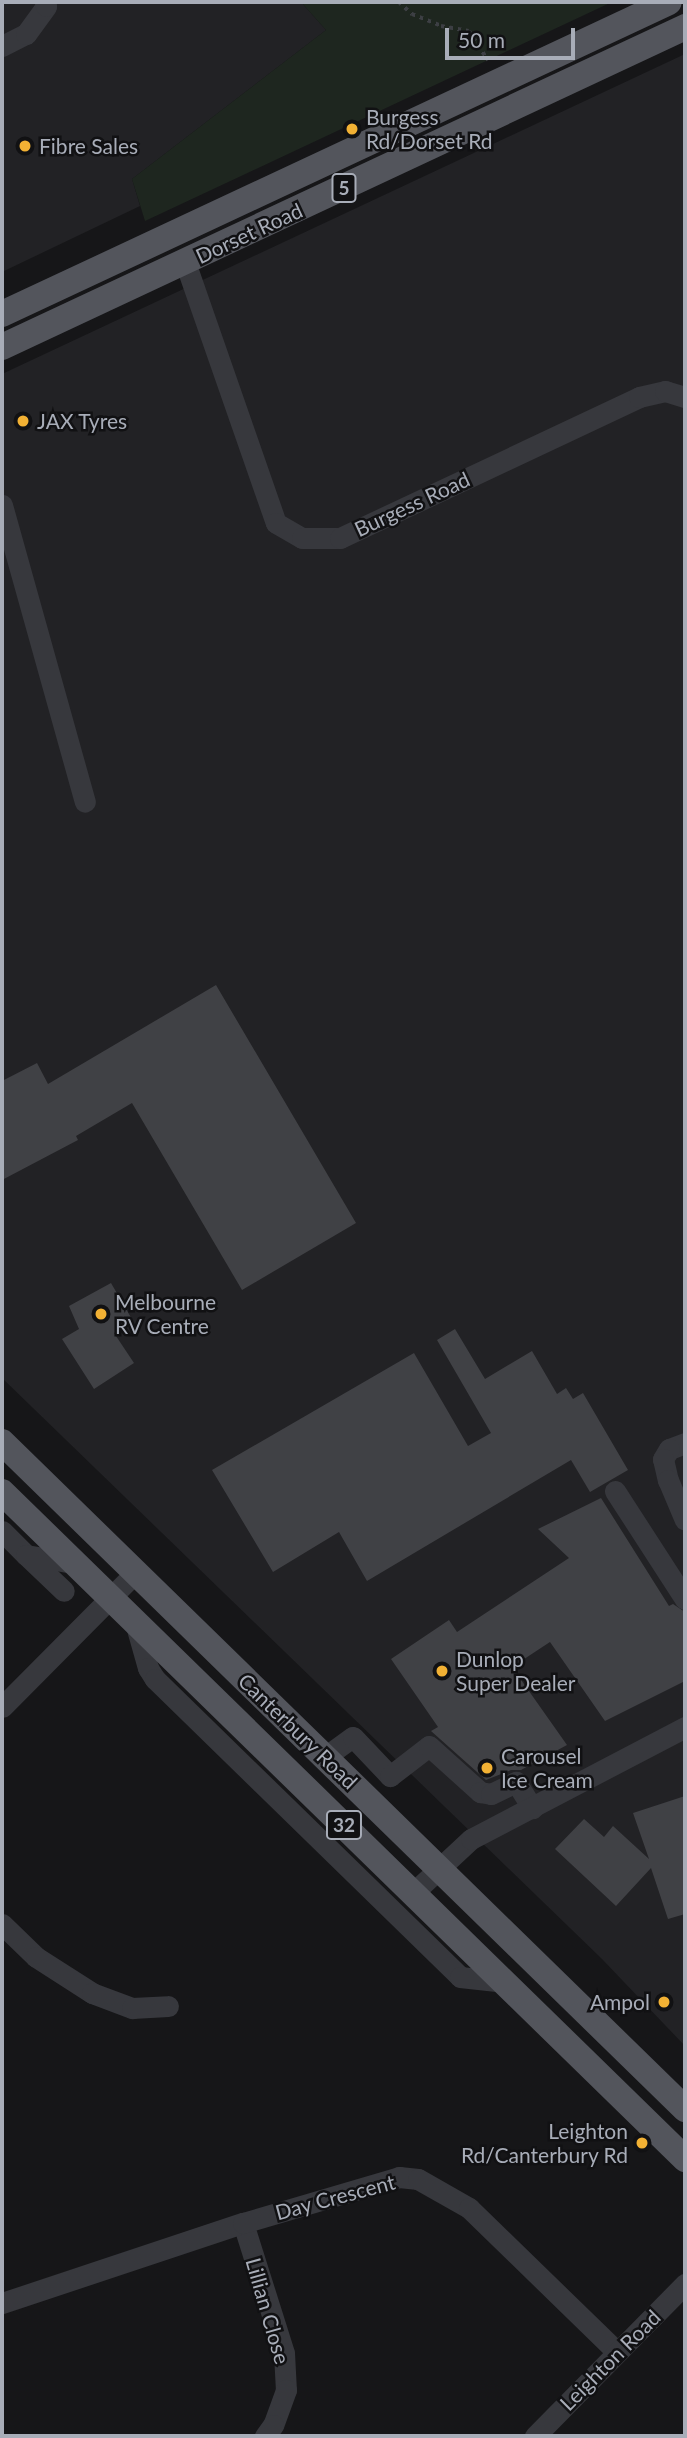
<!DOCTYPE html>
<style>
body{margin:0}
#map{position:relative;width:687px;height:2438px;overflow:hidden;background:#161618;font-family:Lato,sans-serif}
div>[style]{position:absolute}
.built>*{inset:0;background:#222225}
.green>*{inset:0;background:#1e261f}
.building>*{inset:0;background:#404145}
.path>*{height:3.5px;margin-top:-1.75px;transform-origin:0;background:repeating-linear-gradient(90deg,#3d3f44 0 3.5px,transparent 0 8.5px)}
.minor>*{height:21px;margin:-10.5px;padding:0 10.5px;transform-origin:10.5px;border-radius:10.5px;background:#37383d}
.major>*{height:26px;margin:-13px;padding:0 13px;transform-origin:13px;border-radius:13px;background:#53555c}
.dots>*{width:19px;height:19px;translate:-50% -50%;box-sizing:border-box;border:4px solid #111113;border-radius:50%}
span{translate:-50% -50%;white-space:nowrap;text-align:center;line-height:1.15;-webkit-text-stroke:5px #111113;paint-order:stroke}
.shield-label span{padding:2px 5px;background:#111113;border:2px solid;border-radius:5px;-webkit-text-stroke-width:0}
.shield-label{font-size:19px;color:#a8adb8;font-weight:700}
.poi-label{font-size:21px;color:#a8adb8}
.left{translate:0 -50%;text-align:left}
.right{translate:-100% -50%;text-align:right}
.street-label{font-size:21px;color:#a8adb8}
.frame{position:absolute;inset:0;border:4px solid #a8adb8;pointer-events:none}
.scale{position:absolute;left:445px;top:28px;width:130px;height:32px;box-sizing:border-box;border:4px solid #a8adb8;border-top:0;padding-left:9px;font-size:21px;line-height:24px;white-space:nowrap;color:#a8adb8;-webkit-text-stroke:5px #111113;paint-order:stroke}
</style>
<div id="map">
<div class="built">
<i style="clip-path:polygon(2px 2px,301px 2px,326px 30px,132px 179px,140px 206px,2px 272px)"></i>
<i style="clip-path:polygon(685px 54px,685px 2046px,602px 1959px,2px 1378px,2px 374px)"></i>
</div>
<div class="green">
<i style="clip-path:polygon(301px 2px,612px 2px,145px 221px,132px 179px,326px 30px)"></i>
</div>
<div class="building">
<i style="clip-path:polygon(216px 985px,356px 1223px,242px 1290px,132px 1103px,76px 1136px,78px 1140px,2px 1180px,2px 1081px,37px 1063px,48px 1084px)"></i>
<i style="clip-path:polygon(111px 1283px,133px 1321px,114px 1333px,134px 1363px,94px 1389px,62px 1339px,79px 1329px,69px 1306px)"></i>
<i style="clip-path:polygon(455px 1329px,485px 1379px,532px 1351px,557px 1394px,566px 1388px,573px 1399px,583px 1393px,628px 1470px,590px 1492px,571px 1460px,367px 1581px,339px 1532px,273px 1572px,212px 1470px,414px 1353px,468px 1446px,491px 1433px,437px 1340px)"></i>
<i style="clip-path:polygon(601px 1498px,669px 1606px,673px 1604px,685px 1612px,685px 1681px,605px 1721px,550px 1642px,512px 1667px,567px 1745px,521px 1770px,511px 1770px,486px 1780px,431px 1731px,438px 1727px,391px 1659px,449px 1620px,457px 1632px,569px 1558px,538px 1529px)"></i>
<i style="clip-path:polygon(685px 1796px,685px 1914px,668px 1919px,651px 1868px,616px 1906px,555px 1849px,584px 1819px,604px 1837px,613px 1826px,649px 1859px,633px 1813px)"></i>
</div>
<div class="path">
<i style="left:399px;top:2px;width:18px;rotate:43deg"></i>
<i style="left:412px;top:14px;width:31px;rotate:22deg"></i>
<i style="left:441px;top:26px;width:28px;rotate:10deg"></i>
<i style="left:469px;top:31px;width:35px;rotate:57deg"></i>
</div>
<div class="minor">
<i style="left:2px;top:46px;width:27px;rotate:-27deg"></i>
<i style="left:26px;top:34px;width:34px;rotate:-54deg"></i>
<i style="left:46px;top:6px;width:4px;rotate:-104deg"></i>
<i style="left:185px;top:262px;width:276px;rotate:70.8deg"></i>
<i style="left:276px;top:523px;width:30px;rotate:30deg"></i>
<i style="left:302px;top:538px;width:38px"></i>
<i style="left:340px;top:538px;width:331px;rotate:-25.2deg"></i>
<i style="left:639px;top:397px;width:27px;rotate:-13deg"></i>
<i style="left:665px;top:391px;width:21px;rotate:17deg"></i>
<i style="left:2px;top:505px;width:308px;rotate:74.4deg"></i>
<i style="left:685px;top:1443px;width:17px;rotate:159deg"></i>
<i style="left:669px;top:1449px;width:12px;rotate:121deg"></i>
<i style="left:663px;top:1459px;width:22px;rotate:77deg"></i>
<i style="left:668px;top:1480px;width:43px;rotate:67deg"></i>
<i style="left:615px;top:1491px;width:129px;rotate:57.1deg"></i>
<i style="left:2px;top:1531px;width:34px;rotate:45deg"></i>
<i style="left:26px;top:1555px;width:49px;rotate:9.5deg"></i>
<i style="left:26px;top:1555px;width:52px;rotate:43.5deg"></i>
<i style="left:135px;top:1622px;width:48px;rotate:74.2deg"></i>
<i style="left:148px;top:1668px;width:13px;rotate:58deg"></i>
<i style="left:155px;top:1679px;width:426px;rotate:44.3deg"></i>
<i style="left:460px;top:1977px;width:46px;rotate:6.2deg"></i>
<i style="left:2px;top:1707px;width:189px;rotate:-45.2deg"></i>
<i style="left:325px;top:1757px;width:34px;rotate:-36deg"></i>
<i style="left:353px;top:1737px;width:54px;rotate:46.5deg"></i>
<i style="left:390px;top:1776px;width:49px;rotate:-37.6deg"></i>
<i style="left:429px;top:1746px;width:69px;rotate:42deg"></i>
<i style="left:480px;top:1792px;width:11px;rotate:10deg"></i>
<i style="left:491px;top:1794px;width:28px;rotate:-26deg"></i>
<i style="left:516px;top:1782px;width:31px;rotate:58deg"></i>
<i style="left:413px;top:1893px;width:79px;rotate:-43deg"></i>
<i style="left:471px;top:1839px;width:242px;rotate:-27.6deg"></i>
<i style="left:2px;top:1924px;width:47px;rotate:44.1deg"></i>
<i style="left:36px;top:1957px;width:67px;rotate:32.7deg"></i>
<i style="left:92px;top:1993px;width:43px;rotate:20.6deg"></i>
<i style="left:132px;top:2008px;width:36px;rotate:-3deg"></i>
<i style="left:243px;top:2223px;width:136px;rotate:72.5deg"></i>
<i style="left:284px;top:2353px;width:37px;rotate:87deg"></i>
<i style="left:286px;top:2390px;width:37px;rotate:110deg"></i>
<i style="left:273px;top:2425px;width:14px;rotate:126deg"></i>
<i style="left:2px;top:2303px;width:254px;rotate:-18.4deg"></i>
<i style="left:243px;top:2223px;width:163px;rotate:-16.4deg"></i>
<i style="left:399px;top:2177px;width:19px;rotate:6deg"></i>
<i style="left:418px;top:2179px;width:59px;rotate:29.6deg"></i>
<i style="left:469px;top:2208px;width:206px;rotate:44.2deg"></i>
<i style="left:535px;top:2436px;width:214px;rotate:-45.4deg"></i>
</div>
<div class="major">
<i style="left:2px;top:314px;width:736px;rotate:-25.07deg"></i>
<i style="left:2px;top:347px;width:754px;rotate:-25.1deg"></i>
<i style="left:2px;top:1442px;width:955px;rotate:44.32deg"></i>
<i style="left:2px;top:1492px;width:955px;rotate:44.32deg"></i>
</div>
<div class="dots">
<i style="left:352px;top:129px;background:#f2b134"></i>
<i style="left:25px;top:146px;background:#f2b134"></i>
<i style="left:23px;top:421px;background:#f2b134"></i>
<i style="left:101px;top:1314px;background:#f2b134"></i>
<i style="left:442px;top:1671px;background:#f2b134"></i>
<i style="left:487px;top:1768px;background:#f2b134"></i>
<i style="left:664px;top:2002px;background:#f2b134"></i>
<i style="left:642px;top:2143px;background:#f2b134"></i>
</div>
<div class="shield-label">
<span style="left:344px;top:188px">5</span>
<span style="left:344px;top:1825px">32</span>
</div>
<div class="poi-label">
<span class="left" style="left:366px;top:129px">Burgess<br>Rd/Dorset Rd</span>
<span class="left" style="left:39px;top:146px">Fibre Sales</span>
<span class="left" style="left:37px;top:421px">JAX Tyres</span>
<span class="left" style="left:115px;top:1314px">Melbourne<br>RV Centre</span>
<span class="left" style="left:456px;top:1671px">Dunlop<br>Super Dealer</span>
<span class="left" style="left:501px;top:1768px">Carousel<br>Ice Cream</span>
<span class="right" style="left:650px;top:2002px">Ampol</span>
<span class="right" style="left:628px;top:2143px">Leighton<br>Rd/Canterbury Rd</span>
</div>
<div class="street-label">
<span style="left:249px;top:233px;rotate:-25deg">Dorset Road</span>
<span style="left:412px;top:504px;rotate:-25deg">Burgess Road</span>
<span style="left:298px;top:1731px;rotate:44deg">Canterbury Road</span>
<span style="left:335px;top:2197px;rotate:-15deg">Day Crescent</span>
<span style="left:268px;top:2311px;rotate:74deg">Lillian Close</span>
<span style="left:610px;top:2360px;rotate:-45deg">Leighton Road</span>
</div>
<div class="frame"></div>
<div class="scale">50 m</div>
</div>
